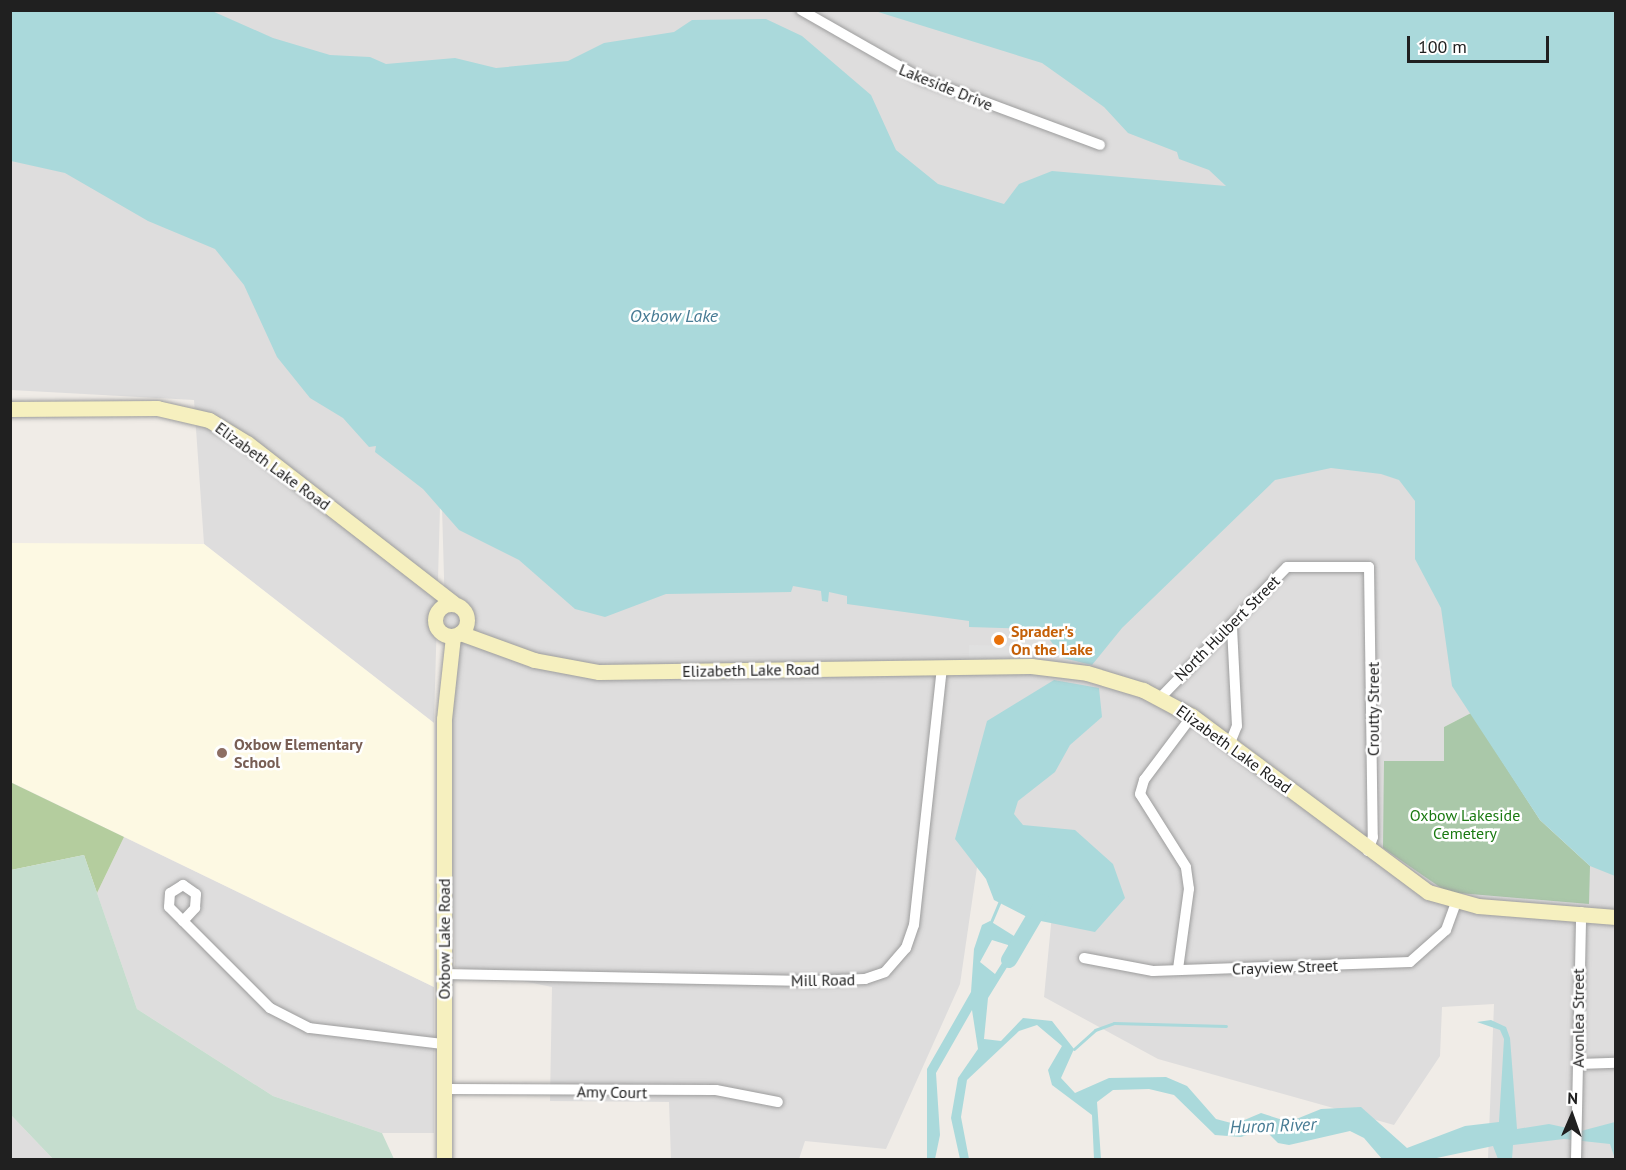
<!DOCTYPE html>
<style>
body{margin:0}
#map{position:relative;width:1626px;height:1170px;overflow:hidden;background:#f0ece7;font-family:"PT Sans",sans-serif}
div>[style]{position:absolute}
.residential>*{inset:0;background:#dedddd}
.education>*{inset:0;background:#fdf9e3}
.forest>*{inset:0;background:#b4cd9e}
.wetland>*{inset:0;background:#c5ddce}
.cemetery>*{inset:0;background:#aac8a9}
.parking>*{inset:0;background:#e0e0e0}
.water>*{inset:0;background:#aad9db}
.stream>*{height:3px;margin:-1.5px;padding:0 1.5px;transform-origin:1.5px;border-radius:1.5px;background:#aad9db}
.river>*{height:16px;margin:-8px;padding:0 8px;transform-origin:8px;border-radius:8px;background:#aad9db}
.roads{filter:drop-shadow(0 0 2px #9d9d9d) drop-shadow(0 0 2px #9d9d9d)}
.street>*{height:10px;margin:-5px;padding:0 5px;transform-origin:5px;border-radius:5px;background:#fff}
.secondary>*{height:15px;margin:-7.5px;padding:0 7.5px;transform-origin:7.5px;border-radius:7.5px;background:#f6f0bf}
.secondary>.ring{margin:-7.5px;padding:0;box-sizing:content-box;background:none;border:15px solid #f6f0bf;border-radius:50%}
.dots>*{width:16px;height:16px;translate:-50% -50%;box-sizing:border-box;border:3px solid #fff;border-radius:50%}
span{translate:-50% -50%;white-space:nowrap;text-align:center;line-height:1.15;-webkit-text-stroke:5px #fff;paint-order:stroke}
.street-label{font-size:16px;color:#202020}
.food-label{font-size:16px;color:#c56008;font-weight:700}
.left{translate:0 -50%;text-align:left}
.education-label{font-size:16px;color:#785e54;font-weight:700}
.park-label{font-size:16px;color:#1b7a12}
.water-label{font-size:18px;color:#477b94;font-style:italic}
.frame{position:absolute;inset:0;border:12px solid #202020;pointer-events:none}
.north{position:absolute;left:1542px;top:1086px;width:60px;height:60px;-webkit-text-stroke:4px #fff;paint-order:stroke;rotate:2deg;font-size:16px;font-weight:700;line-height:24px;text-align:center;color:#202020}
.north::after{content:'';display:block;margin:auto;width:21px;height:27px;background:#202020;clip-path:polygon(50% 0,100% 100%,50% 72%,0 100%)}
.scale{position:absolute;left:1407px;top:36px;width:142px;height:27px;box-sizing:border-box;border:3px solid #202020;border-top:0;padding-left:8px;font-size:18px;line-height:21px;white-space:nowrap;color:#202020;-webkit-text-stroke:4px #fff;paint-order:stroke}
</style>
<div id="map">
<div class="residential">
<i style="clip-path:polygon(11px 11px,1094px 11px,1361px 356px,1541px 512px,1471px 713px,1444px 727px,1444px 761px,1589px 904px,1588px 837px,1615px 821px,1615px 1159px,1488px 1159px,1494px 1004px,1442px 1007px,1440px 1056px,1394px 1125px,1158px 1059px,1044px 997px,1057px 863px,988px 792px,960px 984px,886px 1149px,805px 1141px,799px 1159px,671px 1159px,669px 1102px,550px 1101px,552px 987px,455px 967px,441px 471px,434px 723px,204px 544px,194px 400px,11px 390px)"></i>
<i style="clip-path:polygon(124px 837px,434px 987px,434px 1133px,382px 1133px,273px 1096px,137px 1009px,97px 893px)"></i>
<i style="clip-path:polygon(11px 1115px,53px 1159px,11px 1159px)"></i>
</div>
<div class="education">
<i style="clip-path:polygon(10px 543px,204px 544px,434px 723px,434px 987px,11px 782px)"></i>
</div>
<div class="forest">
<i style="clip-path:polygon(10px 782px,124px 837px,97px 893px,84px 855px,11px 870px)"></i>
</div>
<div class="wetland">
<i style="clip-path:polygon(84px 855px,137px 1009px,273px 1096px,382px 1133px,394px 1159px,53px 1159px,11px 1115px,11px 870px)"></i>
</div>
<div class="cemetery">
<i style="clip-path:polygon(1471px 713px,1540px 820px,1590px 866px,1589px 904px,1447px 892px,1383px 848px,1384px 761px,1444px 761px,1444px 727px)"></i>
</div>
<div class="parking">
<i style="clip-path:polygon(1014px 631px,1043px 635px,1046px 657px,969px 661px,969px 645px,1014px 646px)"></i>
</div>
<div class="water">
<i style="clip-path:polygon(10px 11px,212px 11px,273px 38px,330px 55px,370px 57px,386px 64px,455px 58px,496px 68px,568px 61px,604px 43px,674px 32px,692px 20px,766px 19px,802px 36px,871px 95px,896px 150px,938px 184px,1004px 204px,1019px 184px,1052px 171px,1226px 186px,1209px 170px,1179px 159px,1177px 152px,1128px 133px,1104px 107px,1042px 63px,875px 11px,1615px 11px,1615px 876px,1590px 866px,1540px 820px,1452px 686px,1441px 608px,1415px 559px,1415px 501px,1399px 480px,1381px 474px,1331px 468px,1275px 480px,1122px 628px,1092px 665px,1063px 658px,1045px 633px,1034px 629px,969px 627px,969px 621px,847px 604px,847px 596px,829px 592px,828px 602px,822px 601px,821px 591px,793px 586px,791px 592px,666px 594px,605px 617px,575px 609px,519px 560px,459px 530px,423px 489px,375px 452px,376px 446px,369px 447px,343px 418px,310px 398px,277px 357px,244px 285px,215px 249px,148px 221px,65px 173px,11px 161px)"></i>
<i style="clip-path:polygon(1054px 680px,1099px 688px,1102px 717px,1070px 745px,1055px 772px,1018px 801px,1014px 814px,1023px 825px,1075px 830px,1113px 864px,1125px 898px,1095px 932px,1031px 919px,994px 900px,986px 879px,955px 839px,987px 721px)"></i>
<i style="clip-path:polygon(evenodd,990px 921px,1019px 939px,1019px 948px,988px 998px,984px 1039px,1001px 1041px,1023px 1018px,1052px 1021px,1074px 1049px,1061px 1078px,1075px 1093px,1109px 1078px,1166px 1077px,1187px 1086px,1216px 1119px,1235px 1124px,1261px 1113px,1289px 1122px,1321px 1109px,1361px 1107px,1407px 1148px,1465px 1126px,1499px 1122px,1504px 1039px,1500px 1030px,1477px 1022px,1491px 1020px,1506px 1027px,1510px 1038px,1517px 1129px,1549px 1124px,1581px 1131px,1615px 1122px,1615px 1159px,1610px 1144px,1564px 1139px,1513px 1145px,1512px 1159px,1498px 1159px,1493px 1146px,1432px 1159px,1382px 1159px,1364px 1138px,1350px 1131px,1289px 1145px,1278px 1143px,1264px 1129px,1241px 1137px,1215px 1135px,1174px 1095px,1149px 1089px,1113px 1090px,1097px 1102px,1101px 1159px,1094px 1159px,1092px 1115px,1052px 1085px,1048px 1070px,1062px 1046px,1037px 1025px,1019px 1031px,967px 1080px,961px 1117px,969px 1159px,960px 1159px,951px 1118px,958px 1078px,978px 1049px,972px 1010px,936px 1073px,940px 1135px,935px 1159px,927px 1160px,927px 1069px,971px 992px,974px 949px,982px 925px,990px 921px,992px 940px,1008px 945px,1009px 952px,995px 974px,980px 962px,992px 940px)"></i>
</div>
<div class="stream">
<i style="left:991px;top:922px;width:21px;rotate:-67deg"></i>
<i style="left:1074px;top:1049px;width:28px;rotate:-42deg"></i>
<i style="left:1095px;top:1030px;width:20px;rotate:-20deg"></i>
<i style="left:1114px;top:1023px;width:112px;rotate:1.5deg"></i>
</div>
<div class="river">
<i style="left:1009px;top:960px;width:67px;rotate:-59.6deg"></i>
</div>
<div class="roads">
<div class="street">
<i style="left:801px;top:10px;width:137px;rotate:29.7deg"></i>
<i style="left:920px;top:78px;width:192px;rotate:20.4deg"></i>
<i style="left:1160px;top:698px;width:182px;rotate:-45.9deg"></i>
<i style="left:1287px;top:567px;width:82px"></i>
<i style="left:1369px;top:567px;width:270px;rotate:89.2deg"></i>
<i style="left:1373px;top:837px;width:15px;rotate:110deg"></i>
<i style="left:1230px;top:743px;width:18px;rotate:-68deg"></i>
<i style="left:1237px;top:726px;width:100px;rotate:-92.9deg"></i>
<i style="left:183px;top:921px;width:18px;rotate:-47deg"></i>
<i style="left:195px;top:908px;width:14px;rotate:-86deg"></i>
<i style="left:196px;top:894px;width:16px;rotate:-145deg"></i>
<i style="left:183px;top:885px;width:15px;rotate:148deg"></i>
<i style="left:170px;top:893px;width:14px;rotate:94deg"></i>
<i style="left:169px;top:907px;width:143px;rotate:45deg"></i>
<i style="left:270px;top:1008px;width:44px;rotate:27.1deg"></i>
<i style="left:309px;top:1028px;width:136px;rotate:6.8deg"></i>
<i style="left:1084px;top:958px;width:70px;rotate:10.7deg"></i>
<i style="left:1153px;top:971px;width:257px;rotate:-2deg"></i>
<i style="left:1410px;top:962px;width:48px;rotate:-41.6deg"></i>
<i style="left:1446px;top:930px;width:30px;rotate:-70deg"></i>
<i style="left:1178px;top:969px;width:81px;rotate:-82.2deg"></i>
<i style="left:1189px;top:889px;width:22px;rotate:-98deg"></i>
<i style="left:1186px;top:867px;width:86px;rotate:-122.2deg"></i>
<i style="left:1140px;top:794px;width:15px;rotate:-74deg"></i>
<i style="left:1144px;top:780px;width:80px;rotate:-53.1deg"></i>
<i style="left:443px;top:974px;width:365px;rotate:1.1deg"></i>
<i style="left:808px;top:981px;width:57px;rotate:-2deg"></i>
<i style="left:865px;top:979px;width:21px;rotate:-19deg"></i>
<i style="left:885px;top:972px;width:32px;rotate:-49deg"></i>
<i style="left:906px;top:948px;width:24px;rotate:-71deg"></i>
<i style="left:914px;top:925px;width:260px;rotate:-83.8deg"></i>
<i style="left:1578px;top:1064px;width:38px;rotate:-2deg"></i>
<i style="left:444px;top:1089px;width:272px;rotate:0.2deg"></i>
<i style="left:716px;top:1090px;width:63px;rotate:11deg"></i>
<i style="left:1576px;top:1160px;width:248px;rotate:-88.8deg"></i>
</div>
<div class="secondary">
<i style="left:10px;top:409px;width:147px;rotate:-0.4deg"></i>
<i style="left:157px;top:408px;width:53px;rotate:13deg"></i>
<i style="left:209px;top:420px;width:44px;rotate:31.2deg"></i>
<i style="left:247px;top:443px;width:261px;rotate:37.8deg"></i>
<i class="ring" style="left:435px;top:604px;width:17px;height:17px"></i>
<i style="left:460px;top:633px;width:79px;rotate:20deg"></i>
<i style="left:534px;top:660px;width:66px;rotate:10.5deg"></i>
<i style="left:599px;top:672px;width:432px;rotate:-0.8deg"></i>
<i style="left:1031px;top:666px;width:56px;rotate:7.1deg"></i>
<i style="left:1087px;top:673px;width:59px;rotate:16.9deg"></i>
<i style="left:1143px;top:690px;width:55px;rotate:28deg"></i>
<i style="left:1192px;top:716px;width:294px;rotate:36.7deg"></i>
<i style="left:1428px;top:892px;width:52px;rotate:15.6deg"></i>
<i style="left:1478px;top:906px;width:138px;rotate:4.6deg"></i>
<i style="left:444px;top:1160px;width:441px;rotate:-90deg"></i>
<i style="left:444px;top:719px;width:83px;rotate:-83.8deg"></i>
</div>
</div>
<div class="dots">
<i style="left:999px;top:640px;background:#e8710a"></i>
<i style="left:222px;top:753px;background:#8d6e63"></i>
</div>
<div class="street-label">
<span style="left:946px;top:87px;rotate:22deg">Lakeside Drive</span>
<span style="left:273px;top:466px;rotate:36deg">Elizabeth Lake Road</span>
<span style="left:1227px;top:628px;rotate:-45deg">North Hulbert Street</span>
<span style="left:751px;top:670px;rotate:-1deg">Elizabeth Lake Road</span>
<span style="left:1373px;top:709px;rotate:-90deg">Croutty Street</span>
<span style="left:1234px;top:749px;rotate:36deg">Elizabeth Lake Road</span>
<span style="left:444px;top:939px;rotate:-90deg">Oxbow Lake Road</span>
<span style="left:1285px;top:967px;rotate:-2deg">Crayview Street</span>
<span style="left:823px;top:980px;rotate:-1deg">Mill Road</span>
<span style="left:1578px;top:1018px;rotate:-90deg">Avonlea Street</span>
<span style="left:612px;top:1092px;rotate:1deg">Amy Court</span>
</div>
<div class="food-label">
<span class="left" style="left:1011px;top:640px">Sprader's<br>On the Lake</span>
</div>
<div class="education-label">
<span class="left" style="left:234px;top:753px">Oxbow Elementary<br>School</span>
</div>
<div class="park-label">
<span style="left:1465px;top:824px">Oxbow Lakeside<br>Cemetery</span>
</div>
<div class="water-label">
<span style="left:674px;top:316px">Oxbow Lake</span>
<span style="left:1273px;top:1126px;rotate:-2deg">Huron River</span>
</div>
<div class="frame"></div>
<div class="north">N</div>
<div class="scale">100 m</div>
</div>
